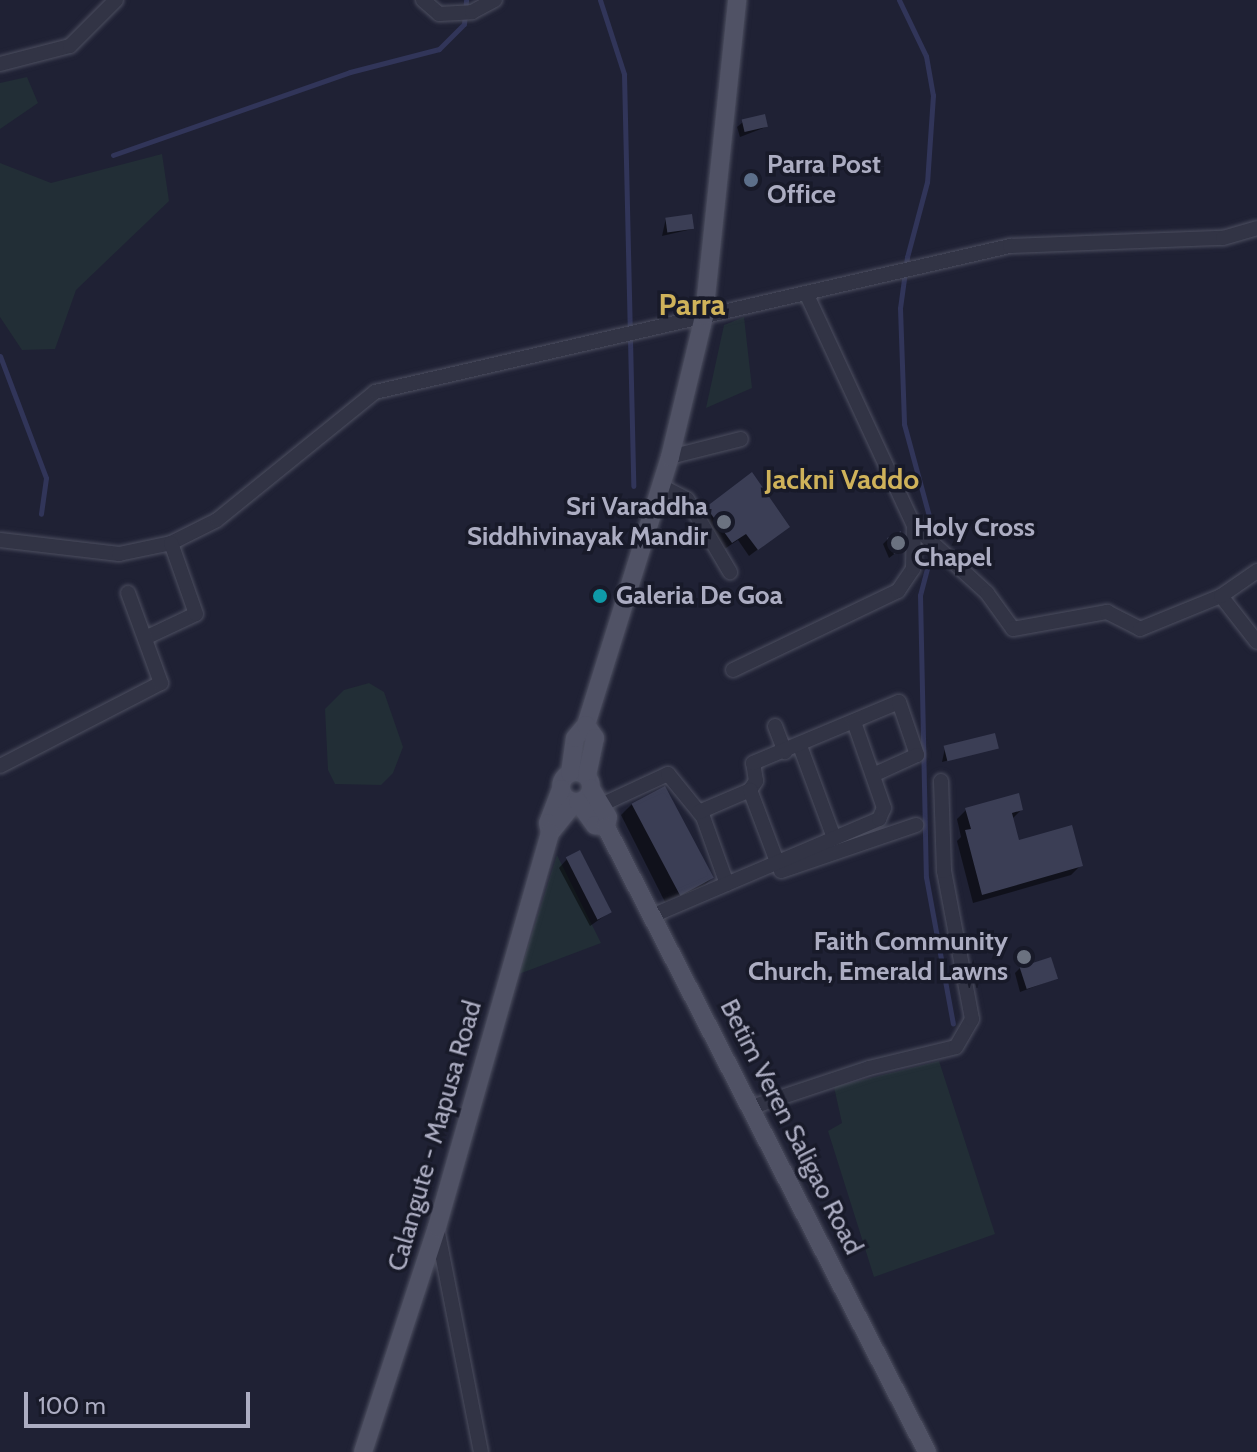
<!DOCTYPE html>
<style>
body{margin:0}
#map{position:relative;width:1257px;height:1452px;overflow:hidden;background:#1f2134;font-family:Cabin,sans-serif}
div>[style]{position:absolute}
.green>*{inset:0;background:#222e36}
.shadow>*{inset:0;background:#0007}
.stream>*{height:5px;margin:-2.5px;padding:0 2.5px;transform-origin:2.5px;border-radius:2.5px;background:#313559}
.building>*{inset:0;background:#3b3e55;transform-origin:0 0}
.roads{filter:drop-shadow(0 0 2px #4d4f60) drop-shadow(0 0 2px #4d4f60)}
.minor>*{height:14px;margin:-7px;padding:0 7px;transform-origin:7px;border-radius:7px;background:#323445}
.major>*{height:18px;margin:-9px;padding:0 9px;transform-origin:9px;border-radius:9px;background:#505265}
.major>.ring{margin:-9px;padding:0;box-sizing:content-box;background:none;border:18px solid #505265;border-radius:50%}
.dots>*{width:22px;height:22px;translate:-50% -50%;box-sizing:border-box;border:4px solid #181a29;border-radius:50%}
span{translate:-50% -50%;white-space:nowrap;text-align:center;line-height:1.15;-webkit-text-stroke:7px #181a29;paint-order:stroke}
.poi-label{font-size:26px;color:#acadc2;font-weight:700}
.left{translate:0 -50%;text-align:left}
.right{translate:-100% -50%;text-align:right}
.street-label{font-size:26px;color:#acadc2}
.neighbourhood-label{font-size:28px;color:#cfb25a;font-weight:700}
.quarter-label{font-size:30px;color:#cfb25a;font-weight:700}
.scale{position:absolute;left:24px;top:1392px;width:226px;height:36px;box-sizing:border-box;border:4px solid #acadc2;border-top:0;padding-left:10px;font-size:24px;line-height:28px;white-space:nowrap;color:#acadc2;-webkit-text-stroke:6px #181a29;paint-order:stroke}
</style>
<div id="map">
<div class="green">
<i style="clip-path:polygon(27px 77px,38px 103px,0 129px,0 83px)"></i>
<i style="clip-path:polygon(162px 154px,169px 201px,76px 290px,55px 349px,22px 350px,0 317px,0 163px,51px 183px)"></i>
<i style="clip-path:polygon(744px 317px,752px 388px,706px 408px,724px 325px)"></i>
<i style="clip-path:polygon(369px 683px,384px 692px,403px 747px,393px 773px,381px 785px,335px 784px,328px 770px,325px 709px,344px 690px)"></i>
<i style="clip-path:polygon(557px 855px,601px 943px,519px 974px)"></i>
<i style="clip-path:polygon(939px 1061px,995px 1234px,874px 1277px,828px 1131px,842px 1123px,834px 1087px)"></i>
</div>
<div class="shadow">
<i style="clip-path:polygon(743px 122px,766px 127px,740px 137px,737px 127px)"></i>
<i style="clip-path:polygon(666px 218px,692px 229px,662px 236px)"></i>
<i style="clip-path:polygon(708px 509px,788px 527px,749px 556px,738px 540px,723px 550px,700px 516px)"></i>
<i style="clip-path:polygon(888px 539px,901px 549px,889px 558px,883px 544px)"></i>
<i style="clip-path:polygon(945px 748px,996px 748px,942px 762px)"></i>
<i style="clip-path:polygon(632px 804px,712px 878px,701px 889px,666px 904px,621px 815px)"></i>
<i style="clip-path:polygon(966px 810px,1021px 810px,1012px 819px,1018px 842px,1081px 865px,1071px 875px,973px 903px,957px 841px,961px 837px,957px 819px)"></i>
<i style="clip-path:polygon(567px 859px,610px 912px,590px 926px,559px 868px)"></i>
<i style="clip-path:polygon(1020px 968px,1055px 979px,1020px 992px,1015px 973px)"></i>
</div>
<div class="stream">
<i style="left:600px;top:0;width:78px;rotate:72deg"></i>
<i style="left:624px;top:74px;width:412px;rotate:88.7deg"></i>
<i style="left:899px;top:0;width:62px;rotate:64.3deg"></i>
<i style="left:926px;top:56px;width:40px;rotate:80deg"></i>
<i style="left:933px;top:95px;width:87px;rotate:93.9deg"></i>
<i style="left:927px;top:182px;width:78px;rotate:104.9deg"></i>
<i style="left:907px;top:257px;width:51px;rotate:97.8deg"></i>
<i style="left:900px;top:308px;width:116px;rotate:88deg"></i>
<i style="left:904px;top:424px;width:118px;rotate:74.8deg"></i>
<i style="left:935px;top:538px;width:59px;rotate:104.7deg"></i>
<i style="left:920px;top:595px;width:282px;rotate:88.8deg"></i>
<i style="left:926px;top:877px;width:149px;rotate:79.6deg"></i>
<i style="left:113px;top:155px;width:251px;rotate:-19.3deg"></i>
<i style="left:350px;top:72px;width:92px;rotate:-14.5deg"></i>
<i style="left:439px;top:49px;width:35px;rotate:-45deg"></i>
<i style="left:464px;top:24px;width:24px;rotate:-85deg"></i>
<i style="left:0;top:356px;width:130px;rotate:69.3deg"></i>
<i style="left:46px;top:478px;width:36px;rotate:98deg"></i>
</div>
<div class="building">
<i style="left:765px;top:114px;width:13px;height:24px;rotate:77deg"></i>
<i style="left:692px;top:214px;width:15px;height:27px;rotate:82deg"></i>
<i style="clip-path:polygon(752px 472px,790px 527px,758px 550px,746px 534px,732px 543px,706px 507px)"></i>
<i style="clip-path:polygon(901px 531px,903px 550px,894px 554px,887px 538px)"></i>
<i style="left:995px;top:733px;width:16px;height:53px;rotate:76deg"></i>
<i style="left:665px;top:786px;width:104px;height:38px;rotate:62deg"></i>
<i style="clip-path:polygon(1019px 793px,1023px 810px,1012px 813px,1019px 840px,1072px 825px,1083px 866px,982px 895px,965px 830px,971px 829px,965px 808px)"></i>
<i style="left:580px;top:850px;width:70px;height:16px;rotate:63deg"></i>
<i style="left:1051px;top:957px;width:23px;height:33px;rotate:72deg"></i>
</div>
<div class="roads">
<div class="minor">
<i style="left:423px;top:0;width:21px;rotate:41deg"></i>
<i style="left:439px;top:14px;width:33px;rotate:-3deg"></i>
<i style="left:472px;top:12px;width:26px;rotate:-28deg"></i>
<i style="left:0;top:64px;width:72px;rotate:-14.4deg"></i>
<i style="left:70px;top:46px;width:65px;rotate:-45deg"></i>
<i style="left:806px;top:293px;width:257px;rotate:65.1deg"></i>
<i style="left:914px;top:526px;width:99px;rotate:42.5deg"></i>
<i style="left:987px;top:593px;width:44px;rotate:54.2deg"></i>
<i style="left:1013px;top:629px;width:96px;rotate:-10.3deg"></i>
<i style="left:1107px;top:612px;width:37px;rotate:27deg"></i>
<i style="left:1140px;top:629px;width:87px;rotate:-22.2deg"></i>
<i style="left:1221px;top:596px;width:58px;rotate:52deg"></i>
<i style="left:670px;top:457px;width:73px;rotate:-14.2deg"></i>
<i style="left:661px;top:486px;width:29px;rotate:27deg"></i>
<i style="left:687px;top:499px;width:85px;rotate:59.5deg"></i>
<i style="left:0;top:540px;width:120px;rotate:6.7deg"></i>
<i style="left:119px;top:554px;width:53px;rotate:-11.9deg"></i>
<i style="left:171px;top:543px;width:51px;rotate:-26.6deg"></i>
<i style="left:217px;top:520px;width:203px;rotate:-39deg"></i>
<i style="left:375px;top:392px;width:652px;rotate:-12.95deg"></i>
<i style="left:1010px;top:246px;width:213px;rotate:-2.2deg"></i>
<i style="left:1223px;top:238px;width:35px;rotate:-16deg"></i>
<i style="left:1221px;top:596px;width:44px;rotate:-34.8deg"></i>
<i style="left:145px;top:638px;width:56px;rotate:-25.2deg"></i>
<i style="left:196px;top:614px;width:75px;rotate:-109.4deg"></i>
<i style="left:733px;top:670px;width:183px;rotate:-25.6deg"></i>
<i style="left:898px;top:591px;width:27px;rotate:-56deg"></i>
<i style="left:913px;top:569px;width:43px;rotate:-88.7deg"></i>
<i style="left:775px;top:726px;width:28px;rotate:69deg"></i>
<i style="left:800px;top:746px;width:98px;rotate:69.7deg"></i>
<i style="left:0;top:766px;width:181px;rotate:-27.3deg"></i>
<i style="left:161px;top:683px;width:96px;rotate:-110.1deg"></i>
<i style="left:750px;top:790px;width:11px;rotate:-56deg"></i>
<i style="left:756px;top:781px;width:18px;rotate:-99deg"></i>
<i style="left:753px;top:763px;width:158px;rotate:-22.7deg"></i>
<i style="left:899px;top:702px;width:56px;rotate:71.2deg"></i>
<i style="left:917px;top:755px;width:48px;rotate:155.6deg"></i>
<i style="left:601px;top:805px;width:74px;rotate:-24.8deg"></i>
<i style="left:668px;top:774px;width:55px;rotate:50.9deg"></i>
<i style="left:703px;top:817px;width:71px;rotate:70.3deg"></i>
<i style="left:699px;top:812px;width:56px;rotate:-23.3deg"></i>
<i style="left:750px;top:790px;width:77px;rotate:69.4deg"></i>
<i style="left:781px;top:871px;width:143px;rotate:-18.8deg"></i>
<i style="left:654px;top:915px;width:245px;rotate:-23.1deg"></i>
<i style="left:879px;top:819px;width:12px;rotate:-66deg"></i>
<i style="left:884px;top:808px;width:91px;rotate:-109.2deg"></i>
<i style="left:752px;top:1107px;width:123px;rotate:-18.4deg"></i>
<i style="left:869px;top:1068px;width:89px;rotate:-13.6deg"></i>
<i style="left:956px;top:1047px;width:32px;rotate:-60deg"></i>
<i style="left:972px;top:1019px;width:151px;rotate:-100.7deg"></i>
<i style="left:944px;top:871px;width:90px;rotate:-91.9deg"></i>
<i style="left:437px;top:1228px;width:228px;rotate:78.9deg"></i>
</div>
<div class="major">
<i style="left:586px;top:725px;width:281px;rotate:-72.6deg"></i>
<i style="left:670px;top:457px;width:145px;rotate:-76.4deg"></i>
<i style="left:704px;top:316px;width:318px;rotate:-84deg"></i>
<i class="ring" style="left:561px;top:772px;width:12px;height:12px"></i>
<i style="left:570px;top:773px;width:35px;rotate:-82deg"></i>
<i style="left:575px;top:738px;width:17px;rotate:-50deg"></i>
<i style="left:586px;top:725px;width:16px;rotate:55deg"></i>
<i style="left:595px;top:738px;width:39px;rotate:102deg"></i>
<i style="left:561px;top:789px;width:36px;rotate:111deg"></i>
<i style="left:548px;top:823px;width:10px;rotate:79deg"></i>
<i style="left:550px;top:833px;width:40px;rotate:-51deg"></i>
<i style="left:578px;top:802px;width:29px;rotate:54deg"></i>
<i style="left:595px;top:825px;width:11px;rotate:10deg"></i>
<i style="left:606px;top:827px;width:10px;rotate:-79deg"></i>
<i style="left:608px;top:817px;width:33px;rotate:-121deg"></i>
<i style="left:606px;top:827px;width:703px;rotate:62.81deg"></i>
<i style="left:363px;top:1452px;width:237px;rotate:-71.8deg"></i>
<i style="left:437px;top:1227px;width:410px;rotate:-74deg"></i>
</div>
</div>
<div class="dots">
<i style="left:751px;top:180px;background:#5c6f8a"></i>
<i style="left:724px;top:522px;background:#6b7280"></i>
<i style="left:898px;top:543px;background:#6b7280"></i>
<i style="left:600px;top:596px;background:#0f9aa8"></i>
<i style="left:1024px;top:957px;background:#6b7280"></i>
</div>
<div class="poi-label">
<span class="left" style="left:767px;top:180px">Parra Post<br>Office</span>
<span class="right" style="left:708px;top:522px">Sri Varaddha<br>Siddhivinayak Mandir</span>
<span class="left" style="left:914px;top:543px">Holy Cross<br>Chapel</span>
<span class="left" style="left:616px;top:596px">Galeria De Goa</span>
<span class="right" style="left:1008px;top:957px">Faith Community<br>Church, Emerald Lawns</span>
</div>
<div class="street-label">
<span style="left:791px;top:1127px;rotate:63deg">Betim Veren Saligao Road</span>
<span style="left:435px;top:1136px;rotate:-74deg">Calangute - Mapusa Road</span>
</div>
<div class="neighbourhood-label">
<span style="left:842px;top:479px">Jackni Vaddo</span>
</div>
<div class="quarter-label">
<span style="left:692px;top:305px">Parra</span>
</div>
<div class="scale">100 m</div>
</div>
